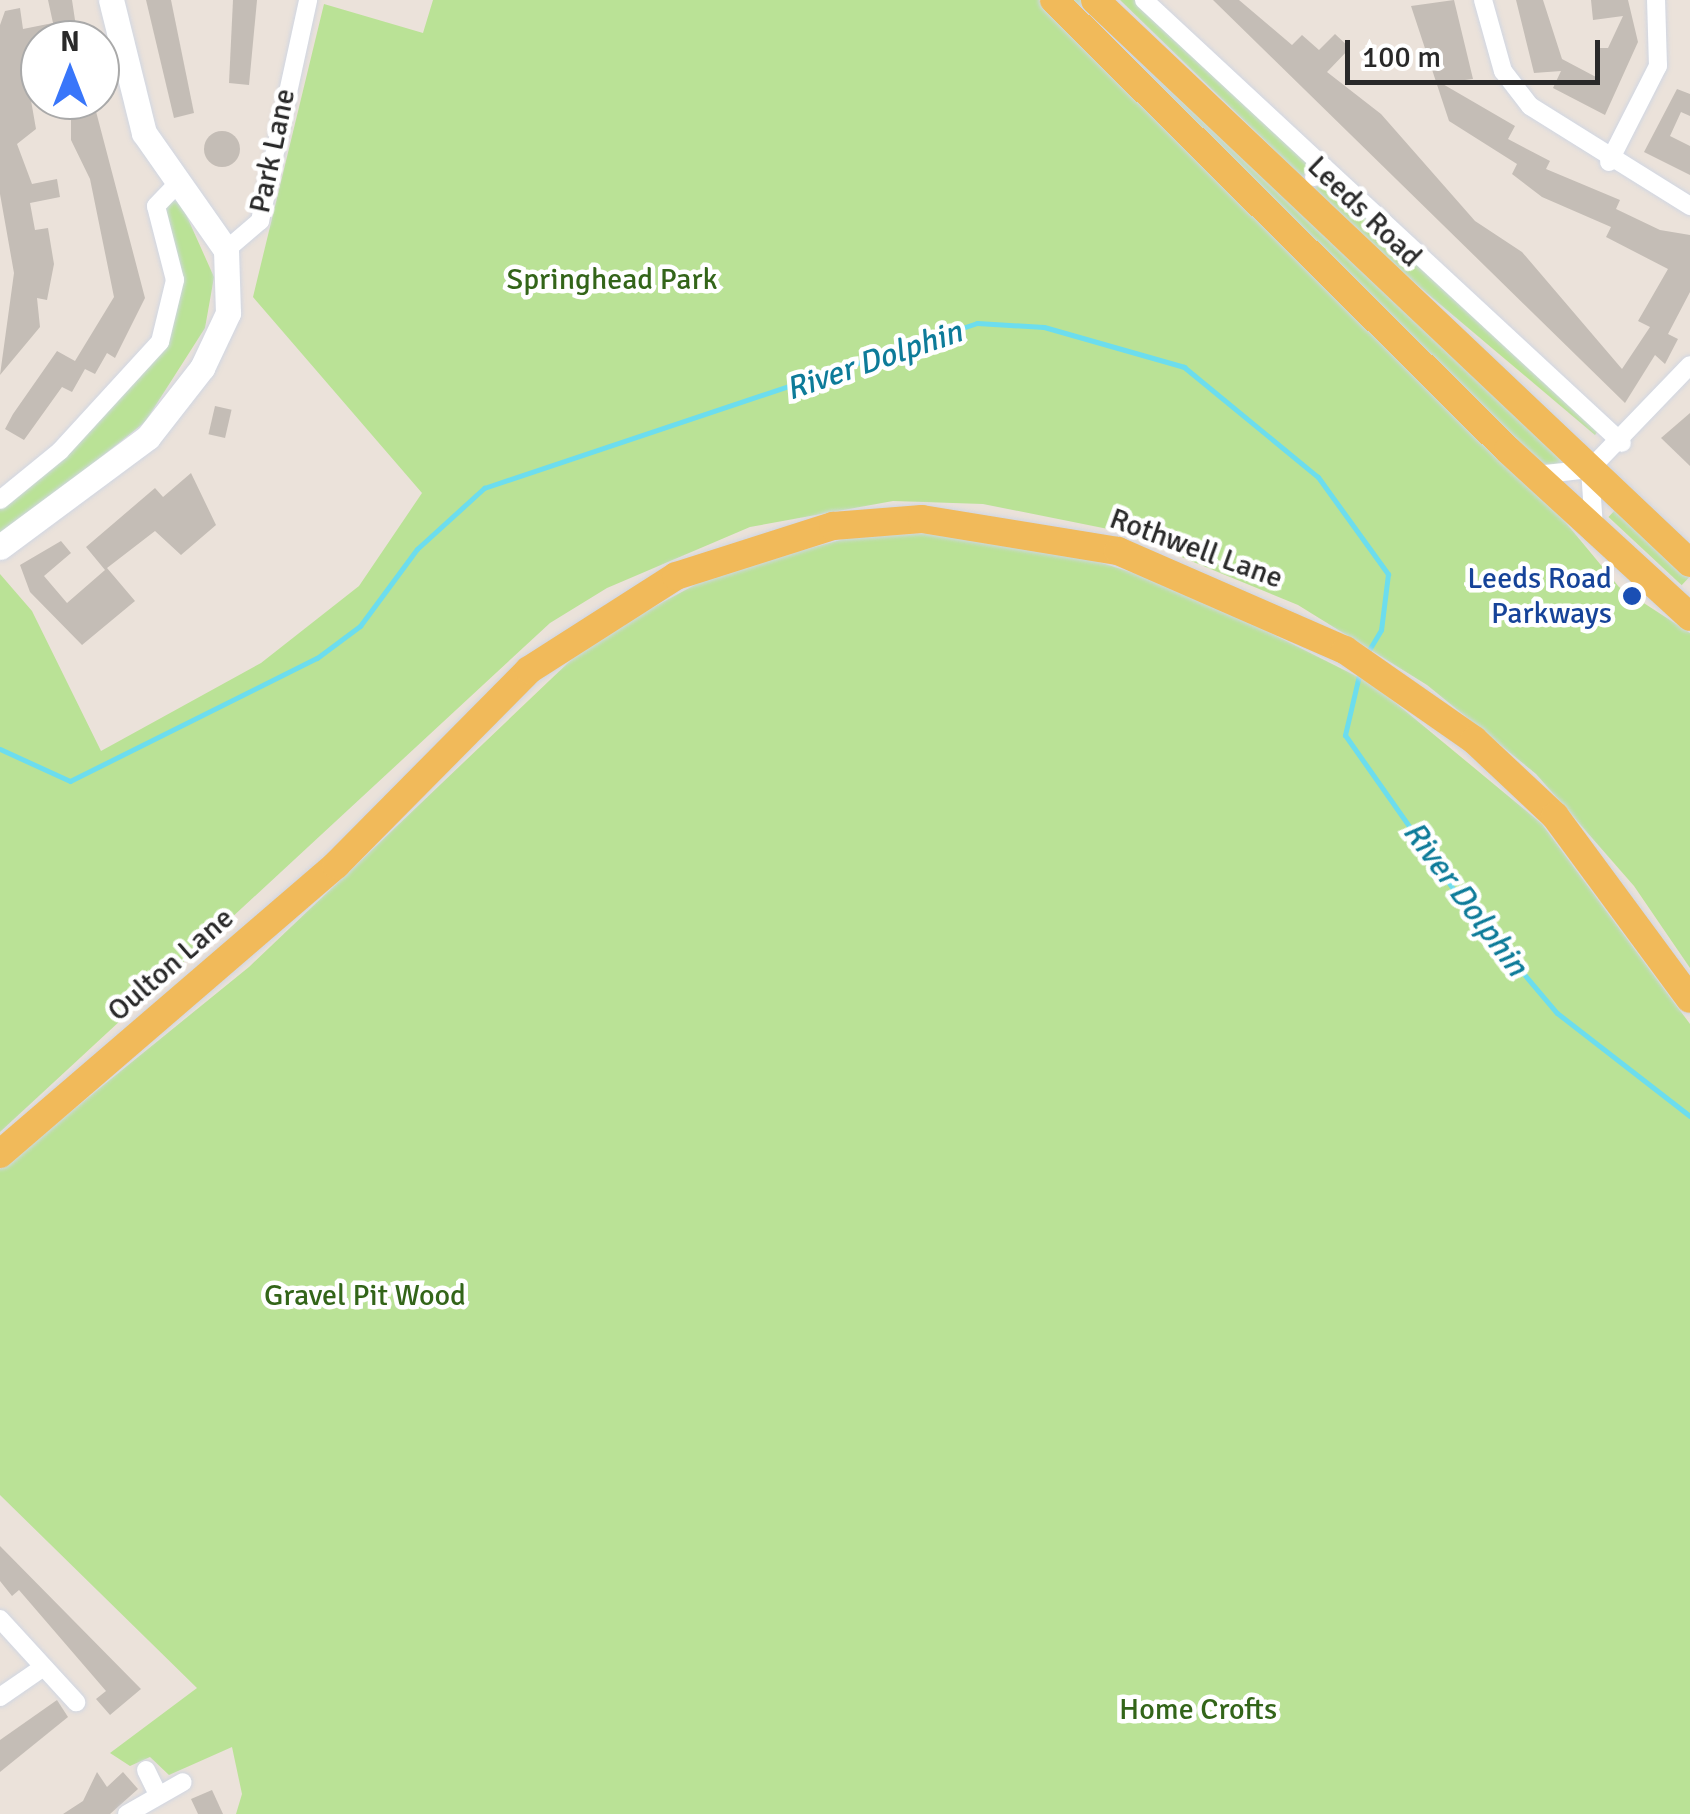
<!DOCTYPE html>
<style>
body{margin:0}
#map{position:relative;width:1690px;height:1814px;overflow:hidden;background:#ebe2da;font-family:Signika,sans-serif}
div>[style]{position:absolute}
.green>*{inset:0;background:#bae296;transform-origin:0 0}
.stream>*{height:5px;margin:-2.5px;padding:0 2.5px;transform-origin:2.5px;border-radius:2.5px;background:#6cddee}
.building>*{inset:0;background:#c4bdb6;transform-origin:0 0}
.round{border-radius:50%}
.roads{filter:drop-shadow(0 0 2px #d0d6e2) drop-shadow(0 0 2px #d0d6e2)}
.street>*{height:18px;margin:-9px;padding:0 9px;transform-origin:9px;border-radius:9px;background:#fff}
.secondary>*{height:25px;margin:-12.5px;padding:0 12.5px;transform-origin:12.5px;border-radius:12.5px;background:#fff}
.primary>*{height:28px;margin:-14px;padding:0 14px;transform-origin:14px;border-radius:14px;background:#f1ba5a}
.dots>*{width:28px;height:28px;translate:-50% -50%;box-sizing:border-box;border:5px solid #fff;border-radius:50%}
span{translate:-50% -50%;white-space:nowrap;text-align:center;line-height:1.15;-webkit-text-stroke:9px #fff;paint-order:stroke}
.street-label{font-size:30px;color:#292929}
.park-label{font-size:30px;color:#336519}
.transit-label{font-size:30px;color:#164399}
.right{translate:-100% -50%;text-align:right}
.water-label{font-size:32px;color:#0d7b99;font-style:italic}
.north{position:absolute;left:20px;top:20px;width:100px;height:100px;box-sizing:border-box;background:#fff;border:2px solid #a9a9a9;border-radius:50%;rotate:0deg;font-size:28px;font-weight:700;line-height:40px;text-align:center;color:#292929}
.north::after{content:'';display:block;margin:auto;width:35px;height:45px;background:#3976fa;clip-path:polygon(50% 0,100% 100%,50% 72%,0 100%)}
.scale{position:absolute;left:1345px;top:40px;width:255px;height:45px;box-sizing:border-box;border:5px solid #292929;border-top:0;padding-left:12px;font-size:30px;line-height:35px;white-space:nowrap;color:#292929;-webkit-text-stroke:8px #fff;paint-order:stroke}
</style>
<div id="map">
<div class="green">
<i style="clip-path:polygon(433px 0,1039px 0,1562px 518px,1619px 587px,1690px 633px,1690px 968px,1634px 886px,1536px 774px,1427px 685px,1298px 605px,1118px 531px,983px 504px,893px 501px,750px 527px,607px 588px,550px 623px,0 1132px,0 574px,32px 611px,101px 751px,261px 663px,359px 586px,422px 493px,253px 297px,324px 4px,423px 33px)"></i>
<i style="clip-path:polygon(1069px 0,1081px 0,1568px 466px,1539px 464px)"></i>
<i style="clip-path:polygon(1120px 0,1136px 0,1311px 162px,1303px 178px)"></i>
<i style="clip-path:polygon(1327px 179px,1599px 429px,1595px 435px,1397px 268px,1314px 188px)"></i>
<i style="clip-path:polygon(172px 201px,180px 201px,214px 277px,205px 328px,145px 422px,0 538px,0 508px,64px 457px,166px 344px,180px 295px,161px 213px)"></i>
<i style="left:1616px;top:509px;width:100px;height:11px;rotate:43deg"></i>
<i style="clip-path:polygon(928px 533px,1057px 549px,1179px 587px,1374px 685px,1542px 824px,1690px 1024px,1690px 1814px,236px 1814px,242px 1794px,232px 1747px,169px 1775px,150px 1757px,130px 1766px,110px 1753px,197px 1688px,0 1495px,0 1169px,249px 967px,592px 640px,719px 572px,848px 538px)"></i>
</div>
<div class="stream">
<i style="left:1360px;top:671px;width:66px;rotate:103.2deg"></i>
<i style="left:1345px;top:735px;width:197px;rotate:54.9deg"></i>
<i style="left:1458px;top:896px;width:153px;rotate:49.8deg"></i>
<i style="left:1557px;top:1013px;width:168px;rotate:37.8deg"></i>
<i style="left:0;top:749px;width:77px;rotate:24.6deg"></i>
<i style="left:70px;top:781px;width:276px;rotate:-26.5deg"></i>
<i style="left:317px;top:658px;width:54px;rotate:-36.7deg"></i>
<i style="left:360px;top:626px;width:96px;rotate:-53.5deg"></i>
<i style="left:417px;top:549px;width:91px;rotate:-42.3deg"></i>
<i style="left:484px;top:488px;width:520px;rotate:-18.5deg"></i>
<i style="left:977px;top:323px;width:67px;rotate:3.4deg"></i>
<i style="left:1044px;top:327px;width:146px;rotate:15.9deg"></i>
<i style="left:1184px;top:367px;width:173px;rotate:39.4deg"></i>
<i style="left:1318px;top:477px;width:120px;rotate:54.2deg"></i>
<i style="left:1388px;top:574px;width:56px;rotate:97.1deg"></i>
<i style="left:1381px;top:630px;width:26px;rotate:121deg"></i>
</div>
<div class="building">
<i style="clip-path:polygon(48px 0,72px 0,78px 40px,40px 40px,37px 88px,29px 89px,36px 129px,17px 144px,32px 184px,57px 179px,60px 197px,30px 203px,35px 230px,48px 228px,54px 264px,47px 300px,37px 298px,40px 327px,0 375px,14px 273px,0 194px,0 25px,5px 11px,20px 8px,23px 29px,53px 23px)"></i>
<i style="clip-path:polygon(146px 0,171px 0,194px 113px,174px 118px)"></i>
<i style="clip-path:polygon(233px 0,257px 0,249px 85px,229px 83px)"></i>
<i style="clip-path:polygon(1213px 0,1239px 0,1292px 45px,1302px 35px,1319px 50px,1335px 34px,1350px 48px,1327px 72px,1381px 114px,1475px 221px,1522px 252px,1622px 369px,1650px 327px,1638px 321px,1668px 269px,1606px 237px,1611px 227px,1542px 197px,1512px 174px,1517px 164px,1449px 121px,1411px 6px,1454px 0,1473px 79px,1441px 83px,1515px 126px,1508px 139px,1550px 161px,1546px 169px,1620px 200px,1616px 209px,1660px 230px,1690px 235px,1690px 292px,1668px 334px,1678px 339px,1665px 364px,1655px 355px,1625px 403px)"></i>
<i style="clip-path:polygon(1516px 0,1543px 0,1562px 59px,1596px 77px,1596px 48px,1608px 48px,1623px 16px,1593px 20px,1591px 0,1628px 0,1638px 42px,1605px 115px,1553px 88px,1561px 71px,1534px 73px)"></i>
<i style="clip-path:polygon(1677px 89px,1690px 94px,1690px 116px,1681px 112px,1670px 136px,1690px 146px,1690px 175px,1644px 152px)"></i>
<i style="clip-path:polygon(71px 100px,93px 100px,145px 298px,115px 358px,107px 353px,95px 374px,85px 369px,72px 392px,62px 387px,24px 440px,5px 429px,13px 414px,57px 351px,75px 361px,114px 297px,90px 179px,71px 140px)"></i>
<i class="round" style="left:204px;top:131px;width:36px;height:36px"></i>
<i style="left:215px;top:406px;width:17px;height:29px;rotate:13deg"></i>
<i style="clip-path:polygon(1690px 413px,1690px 466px,1661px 438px)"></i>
<i style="clip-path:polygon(191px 473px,216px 525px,181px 555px,155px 531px,107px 568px,135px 601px,82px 645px,30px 592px,20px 565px,61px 541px,71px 553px,44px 576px,67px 603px,105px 570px,86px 547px,155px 488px,163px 497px)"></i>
<i style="clip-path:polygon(0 1546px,141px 1689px,110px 1715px,96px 1699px,106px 1691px,19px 1590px,12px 1596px,0 1581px)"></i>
<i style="clip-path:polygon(57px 1700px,68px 1717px,0 1772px,0 1740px)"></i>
<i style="clip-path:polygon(97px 1772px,107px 1787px,123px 1772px,138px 1789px,110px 1814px,63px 1814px,83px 1801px)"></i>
<i style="clip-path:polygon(212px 1790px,223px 1814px,198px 1814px,191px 1799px)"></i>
</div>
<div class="roads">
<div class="street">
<i style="left:1144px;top:0;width:246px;rotate:42.9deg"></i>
<i style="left:1324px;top:167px;width:14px;rotate:135deg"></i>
<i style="left:1483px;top:0;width:74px;rotate:74.3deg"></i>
<i style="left:1503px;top:71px;width:44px;rotate:52.4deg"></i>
<i style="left:1530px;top:106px;width:189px;rotate:32deg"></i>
<i style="left:1609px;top:162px;width:108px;rotate:-63deg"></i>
<i style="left:1658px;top:66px;width:66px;rotate:-91.7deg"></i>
<i style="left:1324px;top:167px;width:406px;rotate:42.8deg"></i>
<i style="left:226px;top:250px;width:45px;rotate:-40.5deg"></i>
<i style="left:260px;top:221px;width:226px;rotate:-77.7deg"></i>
<i style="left:1590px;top:469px;width:144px;rotate:-46.1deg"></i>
<i style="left:1590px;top:469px;width:59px;rotate:86.1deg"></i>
<i style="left:1536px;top:475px;width:54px;rotate:-6.3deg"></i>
<i style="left:0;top:500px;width:77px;rotate:-39.2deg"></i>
<i style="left:60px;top:451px;width:148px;rotate:-47.5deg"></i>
<i style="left:160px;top:342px;width:64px;rotate:-76.4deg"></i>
<i style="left:175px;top:280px;width:76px;rotate:-104.4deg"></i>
<i style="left:156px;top:206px;width:36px;rotate:-46deg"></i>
<i style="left:0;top:1619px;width:113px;rotate:47.5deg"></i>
<i style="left:0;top:1697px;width:51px;rotate:-34.6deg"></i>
<i style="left:146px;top:1770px;width:28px;rotate:64deg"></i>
<i style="left:127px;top:1814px;width:64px;rotate:-29.7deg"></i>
</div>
<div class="secondary">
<i style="left:0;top:547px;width:184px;rotate:-36.6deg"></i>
<i style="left:148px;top:437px;width:88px;rotate:-52deg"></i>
<i style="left:202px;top:368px;width:61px;rotate:-64.7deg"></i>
<i style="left:228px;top:313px;width:63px;rotate:-91.8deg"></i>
<i style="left:226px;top:250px;width:143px;rotate:-125deg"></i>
<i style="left:144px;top:133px;width:137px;rotate:-103.9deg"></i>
</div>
<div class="primary">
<i style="left:1054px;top:0;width:639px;rotate:44.75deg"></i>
<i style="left:1508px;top:450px;width:247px;rotate:42.5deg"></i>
<i style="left:1095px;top:0;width:819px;rotate:43.42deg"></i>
<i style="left:0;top:1154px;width:443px;rotate:-40.7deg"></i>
<i style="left:336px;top:865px;width:274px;rotate:-45.3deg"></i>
<i style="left:529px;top:670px;width:174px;rotate:-32.6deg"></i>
<i style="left:676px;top:576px;width:165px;rotate:-17.7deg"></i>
<i style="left:833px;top:526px;width:89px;rotate:-4.5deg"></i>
<i style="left:922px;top:519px;width:199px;rotate:9.3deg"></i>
<i style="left:1118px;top:551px;width:248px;rotate:23.6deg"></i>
<i style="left:1345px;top:650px;width:157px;rotate:34.9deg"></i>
<i style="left:1474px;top:740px;width:111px;rotate:43.2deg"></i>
<i style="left:1555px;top:816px;width:227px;rotate:53.6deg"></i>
</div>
</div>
<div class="dots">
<i style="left:1632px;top:596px;background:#1a4fb4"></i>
</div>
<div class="street-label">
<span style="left:273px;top:151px;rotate:-78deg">Park Lane</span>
<span style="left:1364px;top:212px;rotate:44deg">Leeds Road</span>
<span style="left:1196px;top:549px;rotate:20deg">Rothwell Lane</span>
<span style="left:171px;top:965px;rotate:-41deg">Oulton Lane</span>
</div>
<div class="park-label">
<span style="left:612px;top:280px">Springhead Park</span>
<span style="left:365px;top:1296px">Gravel Pit Wood</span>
<span style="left:1198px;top:1710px">Home Crofts</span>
</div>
<div class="transit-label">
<span class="right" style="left:1612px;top:596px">Leeds Road<br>Parkways</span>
</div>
<div class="water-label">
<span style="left:874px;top:361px;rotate:-19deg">River Dolphin</span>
<span style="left:1465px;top:899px;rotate:53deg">River Dolphin</span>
</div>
<div class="north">N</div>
<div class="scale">100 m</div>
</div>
